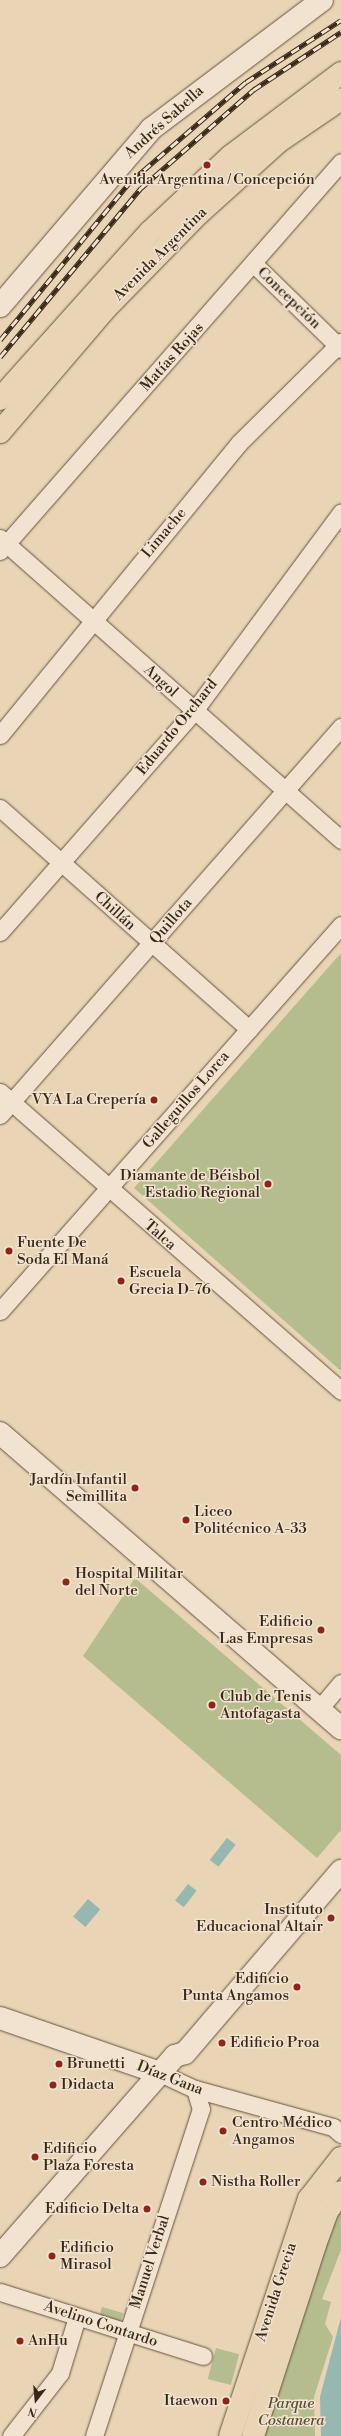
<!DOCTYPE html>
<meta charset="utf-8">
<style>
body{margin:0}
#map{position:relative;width:341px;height:2436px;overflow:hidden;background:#e9d4b5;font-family:"Libre Bodoni",serif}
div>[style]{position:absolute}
.green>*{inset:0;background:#b5bd8e;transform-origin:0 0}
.water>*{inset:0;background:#97b8b1;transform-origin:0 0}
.roads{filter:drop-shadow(0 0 1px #65533f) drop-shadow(0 0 1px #65533f)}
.street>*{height:17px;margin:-8.5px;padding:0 8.5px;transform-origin:8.5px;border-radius:8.5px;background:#f1e3cf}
.secondary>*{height:22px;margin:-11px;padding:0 11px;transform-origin:11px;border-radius:11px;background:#f1e3cf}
.primary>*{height:22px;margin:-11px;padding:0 11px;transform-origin:11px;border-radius:11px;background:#e9d4b5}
.highway>*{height:22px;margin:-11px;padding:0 11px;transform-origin:11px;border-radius:11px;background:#e9d4b5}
.rail>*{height:4.5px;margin-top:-2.25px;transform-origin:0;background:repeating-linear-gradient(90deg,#f1e3cf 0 9px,#392818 0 18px);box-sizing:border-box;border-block:1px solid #392818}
.dots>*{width:11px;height:11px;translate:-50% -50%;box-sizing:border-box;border:2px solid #f1e3cf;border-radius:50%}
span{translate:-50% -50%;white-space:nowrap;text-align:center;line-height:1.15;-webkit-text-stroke:3px #f1e3cf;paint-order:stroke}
.street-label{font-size:15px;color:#392818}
.poi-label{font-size:15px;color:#392818}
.right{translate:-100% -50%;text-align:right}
.left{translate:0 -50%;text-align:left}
.park-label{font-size:15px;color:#584d36;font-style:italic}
.north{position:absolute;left:16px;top:2380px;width:40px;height:40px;-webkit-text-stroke:3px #f1e3cf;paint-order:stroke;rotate:196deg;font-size:11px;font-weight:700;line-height:16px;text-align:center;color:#392818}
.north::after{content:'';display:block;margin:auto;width:14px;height:18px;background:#392818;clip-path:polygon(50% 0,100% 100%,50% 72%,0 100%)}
</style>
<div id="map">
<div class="green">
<i style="clip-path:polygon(341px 953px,341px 1371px,134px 1188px)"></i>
<i style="clip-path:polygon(135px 1578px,341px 1755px,341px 1830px,317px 1858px,83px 1656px)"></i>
<i style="clip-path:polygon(341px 2198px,341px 2250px,322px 2299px,331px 2302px,325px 2324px,333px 2337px,314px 2397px,315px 2436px,260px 2436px)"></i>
<i style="left:102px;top:2307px;width:22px;height:9px;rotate:16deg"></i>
<i style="left:216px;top:2348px;width:24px;height:32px;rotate:15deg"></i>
</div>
<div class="water">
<i style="left:227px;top:1838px;width:11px;height:28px;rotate:38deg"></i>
<i style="left:188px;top:1884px;width:11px;height:21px;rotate:38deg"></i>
<i style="left:88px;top:1899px;width:16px;height:23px;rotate:40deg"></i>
<i style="clip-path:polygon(341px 2317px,341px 2436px,321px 2436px,320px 2397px)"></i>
</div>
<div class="roads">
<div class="street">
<i style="left:254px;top:264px;width:122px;rotate:44.3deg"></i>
<i style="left:0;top:538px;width:456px;rotate:41.5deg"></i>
<i style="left:0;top:551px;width:517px;rotate:-48.76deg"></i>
<i style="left:0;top:735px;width:377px;rotate:-50.7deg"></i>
<i style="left:239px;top:443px;width:144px;rotate:-44.7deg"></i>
<i style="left:0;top:808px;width:333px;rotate:41.6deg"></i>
<i style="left:0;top:932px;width:294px;rotate:-48.7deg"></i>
<i style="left:194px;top:711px;width:247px;rotate:-53.5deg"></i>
<i style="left:0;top:1092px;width:454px;rotate:41.2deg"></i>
<i style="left:0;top:1115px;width:517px;rotate:-48.69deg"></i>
<i style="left:0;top:1311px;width:515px;rotate:-48.54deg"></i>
<i style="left:319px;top:1709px;width:34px;rotate:-50deg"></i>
<i style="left:160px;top:2073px;width:38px;rotate:25deg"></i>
<i style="left:195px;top:2089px;width:143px;rotate:15.4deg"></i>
<i style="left:333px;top:2127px;width:11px;rotate:41deg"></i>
<i style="left:0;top:2292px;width:213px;rotate:17.5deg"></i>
<i style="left:11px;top:2436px;width:80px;rotate:-52.1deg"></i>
<i style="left:60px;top:2373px;width:59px;rotate:-73.1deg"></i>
<i style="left:94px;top:2436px;width:344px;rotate:-71.9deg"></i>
<i style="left:201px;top:2109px;width:21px;rotate:-107deg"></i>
</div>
<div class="secondary">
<i style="left:0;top:306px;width:233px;rotate:-49.5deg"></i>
<i style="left:151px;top:129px;width:214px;rotate:-37deg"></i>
<i style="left:0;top:1433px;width:451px;rotate:40.9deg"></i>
<i style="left:0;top:2018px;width:169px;rotate:19deg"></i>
<i style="left:0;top:2256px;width:266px;rotate:-48.8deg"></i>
<i style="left:175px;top:2056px;width:10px;rotate:-17deg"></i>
<i style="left:185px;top:2053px;width:240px;rotate:-49.4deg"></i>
</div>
<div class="primary">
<i style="left:0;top:399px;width:224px;rotate:-48.1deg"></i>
<i style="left:150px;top:232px;width:111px;rotate:-43.2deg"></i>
<i style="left:231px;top:156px;width:138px;rotate:-37deg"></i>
<i style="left:0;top:432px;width:163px;rotate:-49.5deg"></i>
<i style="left:106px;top:308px;width:132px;rotate:-45.6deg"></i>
<i style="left:198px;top:214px;width:108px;rotate:-42deg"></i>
<i style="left:278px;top:142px;width:76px;rotate:-34.3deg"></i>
</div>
<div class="highway">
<i style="left:230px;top:2436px;width:250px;rotate:-71.6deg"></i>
<i style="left:309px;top:2199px;width:52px;rotate:-52deg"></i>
<i style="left:253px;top:2436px;width:201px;rotate:-72deg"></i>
<i style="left:315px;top:2245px;width:37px;rotate:-70deg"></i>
<i style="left:328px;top:2210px;width:22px;rotate:-54deg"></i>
</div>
</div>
<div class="rail">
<i style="left:0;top:340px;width:205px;rotate:-50.6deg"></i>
<i style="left:130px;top:182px;width:153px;rotate:-40.8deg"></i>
<i style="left:246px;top:82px;width:113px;rotate:-33.1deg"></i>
<i style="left:0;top:357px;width:220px;rotate:-50.2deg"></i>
<i style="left:141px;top:188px;width:149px;rotate:-41.2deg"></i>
<i style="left:253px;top:90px;width:105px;rotate:-33.4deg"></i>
</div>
<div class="dots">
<i style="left:207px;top:165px;background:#8f2418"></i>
<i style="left:154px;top:1100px;background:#8f2418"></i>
<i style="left:268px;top:1184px;background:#8f2418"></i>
<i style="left:9px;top:1251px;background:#8f2418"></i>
<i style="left:121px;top:1281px;background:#8f2418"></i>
<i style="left:135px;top:1488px;background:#8f2418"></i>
<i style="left:186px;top:1520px;background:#8f2418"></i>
<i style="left:66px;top:1582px;background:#8f2418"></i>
<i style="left:321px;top:1630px;background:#8f2418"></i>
<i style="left:212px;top:1705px;background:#8f2418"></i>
<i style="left:331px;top:1918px;background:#8f2418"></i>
<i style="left:297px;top:1987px;background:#8f2418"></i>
<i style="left:222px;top:2043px;background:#8f2418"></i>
<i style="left:59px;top:2064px;background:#8f2418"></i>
<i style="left:53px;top:2085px;background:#8f2418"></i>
<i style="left:223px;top:2131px;background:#8f2418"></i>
<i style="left:35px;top:2157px;background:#8f2418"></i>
<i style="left:203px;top:2182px;background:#8f2418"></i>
<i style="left:147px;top:2209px;background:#8f2418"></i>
<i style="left:52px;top:2256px;background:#8f2418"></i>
<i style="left:20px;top:2341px;background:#8f2418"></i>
<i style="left:226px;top:2401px;background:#8f2418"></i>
</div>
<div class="street-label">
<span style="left:164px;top:122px;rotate:-42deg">Andrés Sabella</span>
<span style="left:160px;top:254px;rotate:-45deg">Avenida Argentina</span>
<span style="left:289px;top:298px;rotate:44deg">Concepción</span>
<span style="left:172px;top:357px;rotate:-48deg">Matías Rojas</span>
<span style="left:164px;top:533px;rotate:-50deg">Limache</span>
<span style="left:161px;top:681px;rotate:42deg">Angol</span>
<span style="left:177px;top:727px;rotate:-51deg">Eduardo Orchard</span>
<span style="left:115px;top:911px;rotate:42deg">Chillán</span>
<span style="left:171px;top:921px;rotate:-49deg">Quillota</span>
<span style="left:186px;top:1100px;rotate:-49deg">Galleguillos Lorca</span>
<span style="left:160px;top:1235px;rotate:41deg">Talca</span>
<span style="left:170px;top:2078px;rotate:21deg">Díaz Gana</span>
<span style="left:150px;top:2262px;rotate:-72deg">Manuel Verbal</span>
<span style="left:276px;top:2292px;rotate:-72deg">Avenida Grecia</span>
<span style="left:101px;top:2324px;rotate:18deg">Avelino Contardo</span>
</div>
<div class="poi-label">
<span style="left:207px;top:180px">Avenida Argentina / Concepción</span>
<span class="right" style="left:146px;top:1100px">VYA La Crepería</span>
<span class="right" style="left:260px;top:1184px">Diamante de Béisbol<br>Estadio Regional</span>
<span class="left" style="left:17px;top:1251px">Fuente De<br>Soda El Maná</span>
<span class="left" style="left:129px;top:1281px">Escuela<br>Grecia D-76</span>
<span class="right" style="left:127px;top:1488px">Jardín Infantil<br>Semillita</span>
<span class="left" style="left:194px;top:1520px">Liceo<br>Politécnico A-33</span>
<span class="left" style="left:75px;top:1582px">Hospital Militar<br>del Norte</span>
<span class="right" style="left:313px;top:1630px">Edificio<br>Las Empresas</span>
<span class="left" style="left:220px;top:1705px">Club de Tenis<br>Antofagasta</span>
<span class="right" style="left:323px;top:1918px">Instituto<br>Educacional Altair</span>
<span class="right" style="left:289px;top:1987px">Edificio<br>Punta Angamos</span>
<span class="left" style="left:230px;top:2043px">Edificio Proa</span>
<span class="left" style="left:67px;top:2064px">Brunetti</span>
<span class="left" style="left:61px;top:2085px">Didacta</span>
<span class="left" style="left:232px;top:2131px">Centro Médico<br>Angamos</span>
<span class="left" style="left:43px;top:2157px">Edificio<br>Plaza Foresta</span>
<span class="left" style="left:211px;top:2182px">Nistha Roller</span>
<span class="right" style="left:139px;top:2209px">Edificio Delta</span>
<span class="left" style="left:60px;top:2256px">Edificio<br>Mirasol</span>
<span class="left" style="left:28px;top:2341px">AnHu</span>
<span class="right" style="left:218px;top:2401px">Itaewon</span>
</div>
<div class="park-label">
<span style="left:291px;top:2412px">Parque<br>Costanera</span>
</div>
<div class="north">N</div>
</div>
